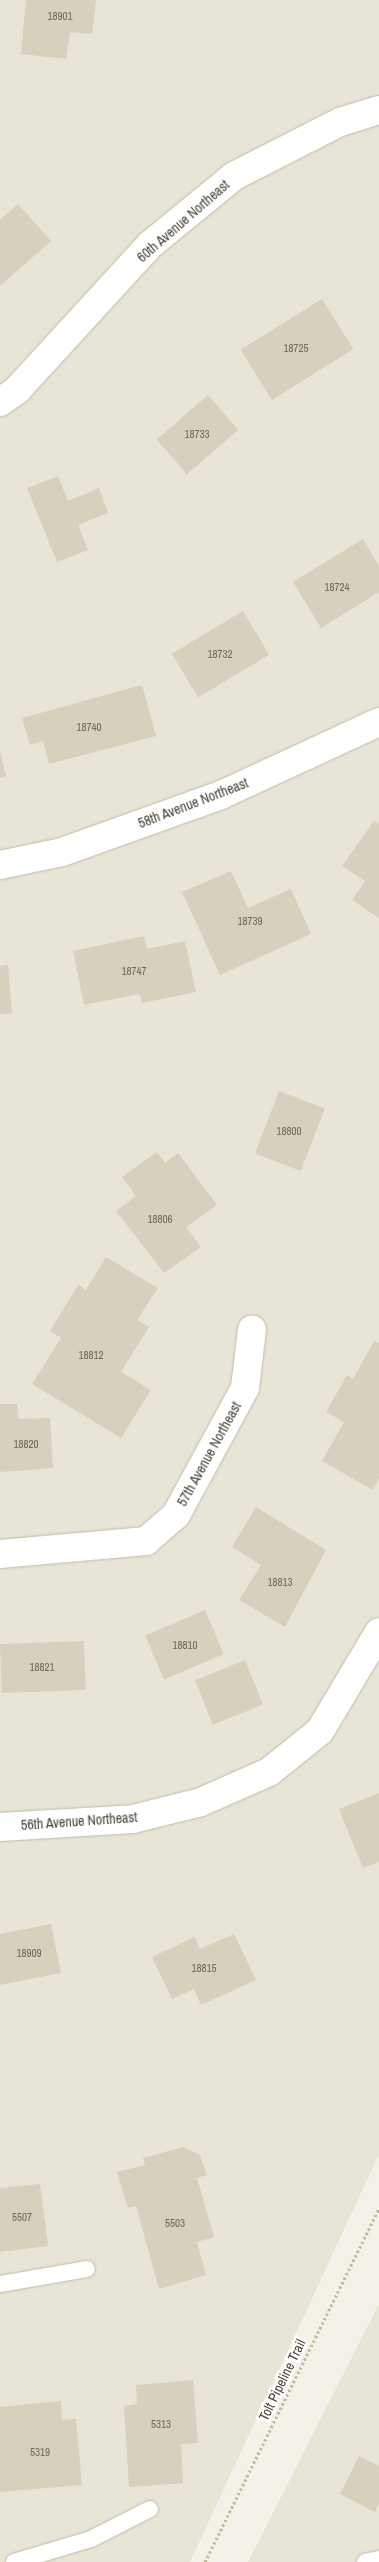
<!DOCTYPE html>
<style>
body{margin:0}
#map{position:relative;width:379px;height:2562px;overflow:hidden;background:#f4f2e8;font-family:"Archivo Narrow",sans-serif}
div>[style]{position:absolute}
.residential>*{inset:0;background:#e8e5d6}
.building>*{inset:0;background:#d6d0bd;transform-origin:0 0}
.path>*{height:3px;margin-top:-1.5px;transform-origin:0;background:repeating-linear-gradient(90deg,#c2bb9b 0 2.5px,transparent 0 5px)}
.roads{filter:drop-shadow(0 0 1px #c0bcaa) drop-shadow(0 0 1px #c0bcaa)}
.service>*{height:16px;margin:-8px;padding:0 8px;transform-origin:8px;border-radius:8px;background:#fff}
.minor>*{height:28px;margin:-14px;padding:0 14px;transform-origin:14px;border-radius:14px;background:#fff}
.tertiary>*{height:28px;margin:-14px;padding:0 14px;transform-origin:14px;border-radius:14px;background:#fff}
span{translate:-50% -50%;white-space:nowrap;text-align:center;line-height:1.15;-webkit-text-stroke:5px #fff;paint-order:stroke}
.number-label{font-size:11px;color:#6c6758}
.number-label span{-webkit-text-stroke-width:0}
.street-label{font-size:14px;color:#484436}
</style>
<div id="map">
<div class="residential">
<i style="clip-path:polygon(0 0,379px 0,379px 2154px,190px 2562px,0 2562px)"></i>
<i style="clip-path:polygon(379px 2304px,379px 2562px,248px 2562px)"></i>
</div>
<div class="building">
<i style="clip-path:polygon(26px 0,96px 0,92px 34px,70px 32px,66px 59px,21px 54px)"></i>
<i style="clip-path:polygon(18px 204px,51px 241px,0 286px,0 220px)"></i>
<i style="left:322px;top:299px;width:59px;height:96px;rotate:58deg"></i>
<i style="left:208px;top:395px;width:46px;height:68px;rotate:49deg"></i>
<i style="clip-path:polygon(58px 476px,68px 501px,99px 488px,108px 513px,78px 525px,88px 550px,57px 562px,27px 488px)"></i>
<i style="clip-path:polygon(363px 539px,379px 566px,379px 592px,321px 628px,293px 582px)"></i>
<i style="left:243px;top:611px;width:51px;height:83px;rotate:59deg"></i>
<i style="clip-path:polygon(142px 685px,156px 736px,49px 764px,43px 741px,30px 745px,22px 718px)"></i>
<i style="clip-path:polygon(0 751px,6px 776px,0 778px)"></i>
<i style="clip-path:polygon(374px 821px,379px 824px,379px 918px,352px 900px,365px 881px,342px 866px)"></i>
<i style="clip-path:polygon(231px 871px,248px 908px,291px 889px,311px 934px,220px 975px,182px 892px)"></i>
<i style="clip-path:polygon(144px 936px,147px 949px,185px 941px,196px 992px,142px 1003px,140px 994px,84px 1005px,73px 951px)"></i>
<i style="clip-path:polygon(8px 965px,12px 1013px,0 1014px,0 966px)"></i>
<i style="left:279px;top:1091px;width:49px;height:67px;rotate:21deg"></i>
<i style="clip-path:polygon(157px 1152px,165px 1163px,178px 1153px,217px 1205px,186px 1227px,201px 1247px,164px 1273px,116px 1211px,136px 1196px,122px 1177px)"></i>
<i style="clip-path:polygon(106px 1257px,158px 1288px,137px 1320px,149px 1327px,121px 1372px,151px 1390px,121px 1438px,32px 1384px,61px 1338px,50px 1331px,78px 1285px,86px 1290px)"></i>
<i style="clip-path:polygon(374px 1341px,379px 1343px,379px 1478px,373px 1490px,322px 1461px,344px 1422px,326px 1412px,347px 1375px,353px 1379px)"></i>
<i style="clip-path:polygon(0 1404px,17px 1404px,18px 1419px,50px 1418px,53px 1468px,0 1472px)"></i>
<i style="clip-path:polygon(256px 1507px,326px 1550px,285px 1627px,239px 1600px,261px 1565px,232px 1547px)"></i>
<i style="left:205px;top:1610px;width:48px;height:65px;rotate:67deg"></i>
<i style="left:84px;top:1641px;width:49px;height:84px;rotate:88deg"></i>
<i style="left:245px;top:1660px;width:48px;height:54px;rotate:68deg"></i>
<i style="clip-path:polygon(379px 1793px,379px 1862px,363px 1868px,339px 1809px)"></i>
<i style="clip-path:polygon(51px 1924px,61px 1973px,0 1985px,0 1934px)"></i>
<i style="clip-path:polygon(234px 1934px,256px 1980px,201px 2005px,194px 1989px,172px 1999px,152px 1957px,195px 1937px,200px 1949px)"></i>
<i style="clip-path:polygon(183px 2147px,200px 2155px,207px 2175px,197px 2178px,214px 2237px,197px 2242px,206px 2275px,159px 2289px,136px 2206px,128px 2208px,117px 2172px,145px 2165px,143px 2158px)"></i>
<i style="clip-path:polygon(40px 2184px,48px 2246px,0 2252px,0 2188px)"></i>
<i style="clip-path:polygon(193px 2380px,198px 2443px,181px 2444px,183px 2483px,129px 2487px,124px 2406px,137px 2404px,136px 2385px)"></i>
<i style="clip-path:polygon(61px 2401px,62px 2420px,76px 2419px,82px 2485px,0 2492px,0 2407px)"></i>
<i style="clip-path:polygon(359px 2456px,379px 2466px,379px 2503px,375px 2512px,340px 2494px)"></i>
</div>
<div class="path">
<i style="left:205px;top:2562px;width:394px;rotate:-63.8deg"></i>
</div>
<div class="roads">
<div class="service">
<i style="left:0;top:2284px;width:88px;rotate:-9.8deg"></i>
<i style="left:14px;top:2562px;width:80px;rotate:-16.6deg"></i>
<i style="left:91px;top:2539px;width:66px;rotate:-27deg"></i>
<i style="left:365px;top:2562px;width:14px;rotate:-12deg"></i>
</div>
<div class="minor">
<i style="left:0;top:402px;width:21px;rotate:-35deg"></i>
<i style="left:17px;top:390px;width:198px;rotate:-47.5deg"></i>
<i style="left:151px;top:244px;width:107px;rotate:-39.3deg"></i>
<i style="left:234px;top:176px;width:119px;rotate:-27deg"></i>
<i style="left:340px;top:122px;width:41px;rotate:-17.1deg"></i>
<i style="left:0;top:865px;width:63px;rotate:-11.8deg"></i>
<i style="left:62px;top:852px;width:169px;rotate:-19.7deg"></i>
<i style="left:221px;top:795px;width:174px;rotate:-24.8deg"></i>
<i style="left:0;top:1554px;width:147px;rotate:-5.1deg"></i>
<i style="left:146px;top:1541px;width:40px;rotate:-41deg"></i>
<i style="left:176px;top:1515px;width:145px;rotate:-61.5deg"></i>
<i style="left:245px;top:1388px;width:59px;rotate:-83.2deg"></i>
</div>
<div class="tertiary">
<i style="left:0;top:1827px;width:133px;rotate:-3.4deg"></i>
<i style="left:133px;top:1819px;width:70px;rotate:-14deg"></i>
<i style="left:201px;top:1802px;width:74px;rotate:-23.8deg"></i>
<i style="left:269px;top:1772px;width:65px;rotate:-38.8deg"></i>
<i style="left:320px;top:1731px;width:115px;rotate:-59.2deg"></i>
</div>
</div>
<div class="number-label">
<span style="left:60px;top:16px">18901</span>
<span style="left:296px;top:348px">18725</span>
<span style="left:197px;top:434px">18733</span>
<span style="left:337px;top:587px">18724</span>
<span style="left:220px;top:654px">18732</span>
<span style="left:89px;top:727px">18740</span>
<span style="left:250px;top:921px">18739</span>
<span style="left:134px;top:971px">18747</span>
<span style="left:289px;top:1131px">18800</span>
<span style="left:160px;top:1219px">18806</span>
<span style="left:91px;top:1355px">18812</span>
<span style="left:26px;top:1444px">18820</span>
<span style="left:280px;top:1582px">18813</span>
<span style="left:185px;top:1645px">18810</span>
<span style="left:42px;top:1667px">18821</span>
<span style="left:29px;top:1953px">18909</span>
<span style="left:204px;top:1968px">18815</span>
<span style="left:22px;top:2217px">5507</span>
<span style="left:175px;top:2223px">5503</span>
<span style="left:161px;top:2424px">5313</span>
<span style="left:40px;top:2452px">5319</span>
</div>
<div class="street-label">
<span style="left:183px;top:221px;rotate:-41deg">60th Avenue Northeast</span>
<span style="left:193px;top:803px;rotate:-21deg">58th Avenue Northeast</span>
<span style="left:209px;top:1454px;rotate:-61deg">57th Avenue Northeast</span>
<span style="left:79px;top:1821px;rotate:-4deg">56th Avenue Northeast</span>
<span style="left:282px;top:2380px;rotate:-64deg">Tolt Pipeline Trail</span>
</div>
</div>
